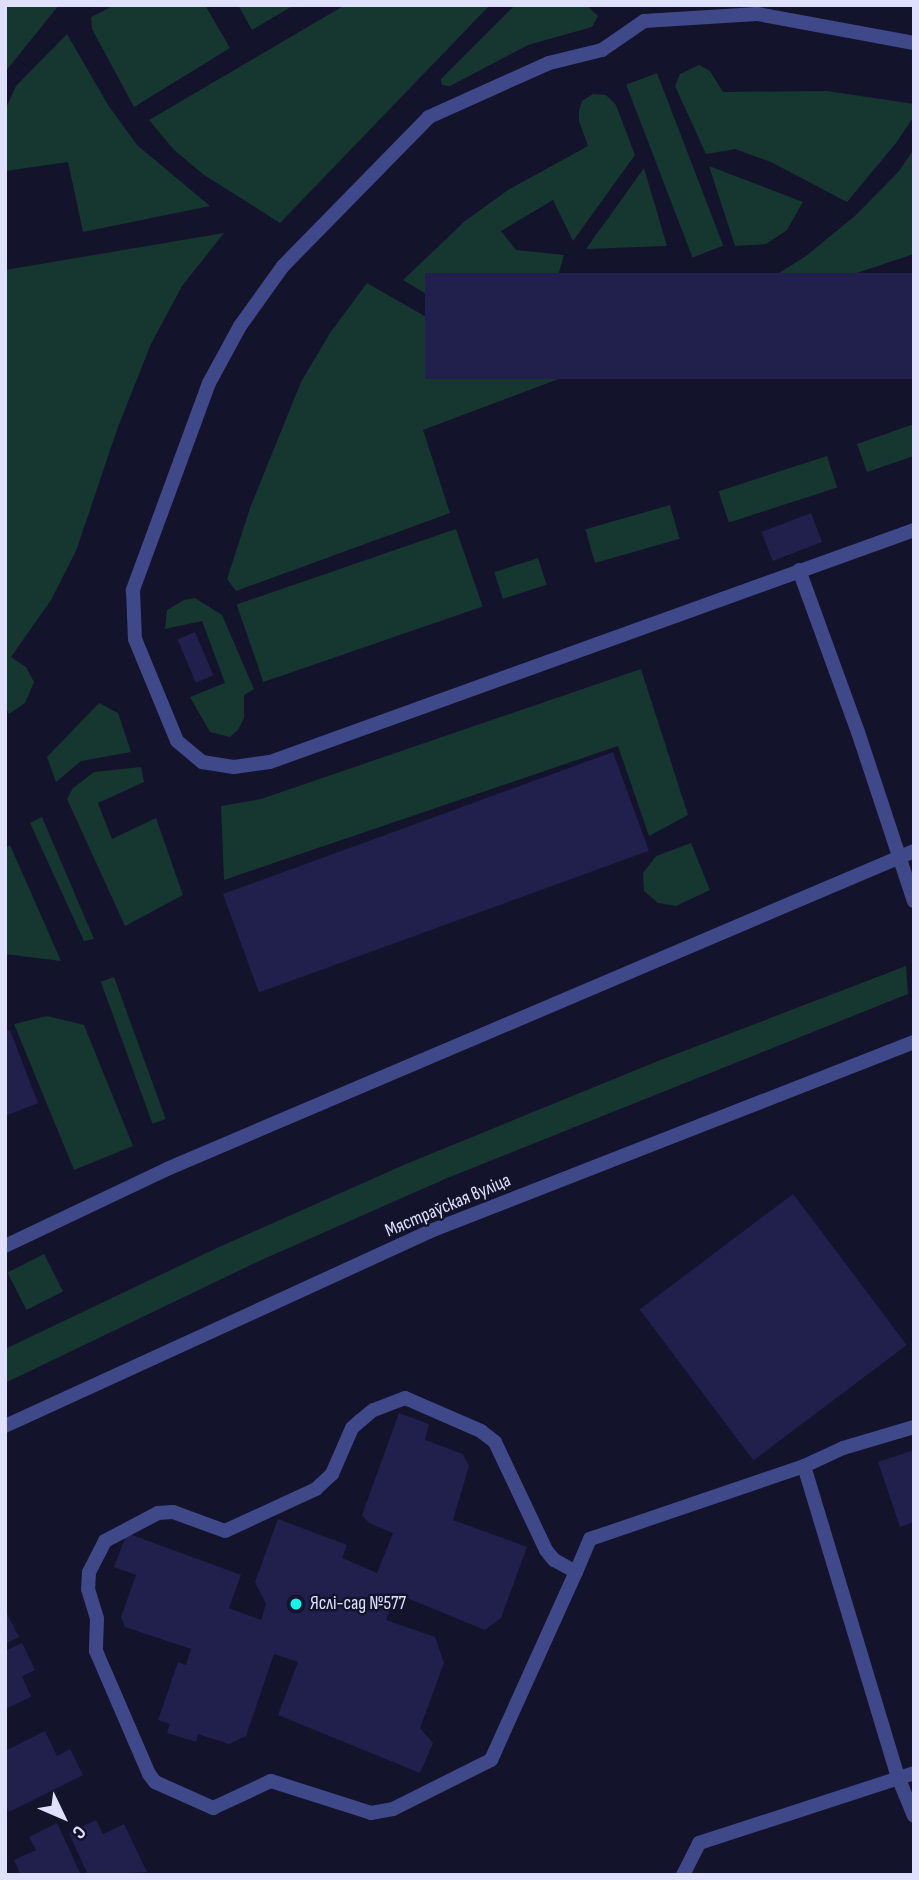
<!DOCTYPE html>
<meta charset="utf-8">
<style>
body{margin:0}
#map{position:relative;width:919px;height:1880px;overflow:hidden;background:#13132c;font-family:"Sofia Sans Condensed",sans-serif}
div>[style]{position:absolute}
.green>*{inset:0;background:#163630;transform-origin:0 0}
.building>*{inset:0;background:#211f4c;transform-origin:0 0}
.service>*{height:14px;margin:-7px;padding:0 7px;transform-origin:7px;border-radius:7px;background:#3f4889}
.tertiary>*{height:14px;margin:-7px;padding:0 7px;transform-origin:7px;border-radius:7px;background:#3f4889}
.dots>*{width:19px;height:19px;translate:-50% -50%;box-sizing:border-box;border:4px solid #13132c;border-radius:50%}
span{translate:-50% -50%;white-space:nowrap;text-align:center;line-height:1.15;-webkit-text-stroke:5px #13132c;paint-order:stroke}
.street-label{font-size:19px;color:#dee0fe}
.poi-label{font-size:19px;color:#dee0fe}
.left{translate:0 -50%;text-align:left}
.frame{position:absolute;inset:0;border:7px solid #dee0fe;pointer-events:none}
.north{position:absolute;left:28px;top:1782px;width:70px;height:70px;-webkit-text-stroke:5px #13132c;paint-order:stroke;rotate:134deg;font-size:19px;font-weight:700;line-height:28px;text-align:center;color:#dee0fe}
.north::after{content:'';display:block;margin:auto;width:24px;height:32px;background:#dee0fe;clip-path:polygon(50% 0,100% 100%,50% 72%,0 100%)}
</style>
<div id="map">
<div class="green">
<i style="clip-path:polygon(5px 5px,59px 5px,5px 72px)"></i>
<i style="clip-path:polygon(115px 5px,205px 5px,230px 48px,134px 107px,92px 29px,91px 17px)"></i>
<i style="clip-path:polygon(238px 5px,291px 5px,291px 7px,252px 30px)"></i>
<i style="clip-path:polygon(345px 5px,490px 5px,280px 223px,204px 175px,174px 150px,149px 120px)"></i>
<i style="clip-path:polygon(515px 5px,586px 5px,598px 16px,592px 27px,528px 45px,450px 86px,442px 85px,441px 79px)"></i>
<i style="clip-path:polygon(67px 34px,108px 105px,137px 145px,210px 206px,83px 232px,68px 162px,5px 171px,5px 110px,16px 86px)"></i>
<i style="clip-path:polygon(699px 65px,710px 71px,723px 92px,827px 91px,914px 104px,914px 116px,896px 143px,847px 202px,771px 162px,735px 149px,706px 154px,675px 86px,680px 74px)"></i>
<i style="left:657px;top:73px;width:185px;height:33px;rotate:69deg"></i>
<i style="clip-path:polygon(593px 94px,606px 95px,616px 105px,635px 155px,573px 241px,553px 200px,501px 231px,516px 250px,564px 255px,543px 328px,436px 300px,403px 280px,465px 221px,508px 190px,588px 146px,579px 121px,579px 110px,582px 101px)"></i>
<i style="clip-path:polygon(914px 149px,914px 254px,712px 321px,423px 430px,450px 513px,236px 591px,227px 579px,250px 508px,301px 382px,330px 333px,367px 283px,428px 318px,563px 348px,682px 317px,752px 290px,806px 256px,856px 215px,899px 171px)"></i>
<i style="clip-path:polygon(709px 166px,803px 202px,787px 230px,766px 244px,735px 246px)"></i>
<i style="clip-path:polygon(644px 168px,667px 246px,586px 249px)"></i>
<i style="clip-path:polygon(224px 233px,182px 286px,151px 344px,118px 427px,76px 551px,51px 600px,11px 657px,26px 667px,34px 682px,25px 703px,9px 714px,5px 706px,5px 270px)"></i>
<i style="clip-path:polygon(914px 424px,914px 456px,867px 472px,857px 444px)"></i>
<i style="left:827px;top:456px;width:33px;height:114px;rotate:72deg"></i>
<i style="left:670px;top:505px;width:35px;height:88px;rotate:74deg"></i>
<i style="left:456px;top:529px;width:82px;height:232px;rotate:71deg"></i>
<i style="left:538px;top:558px;width:28px;height:46px;rotate:72deg"></i>
<i style="clip-path:polygon(195px 598px,222px 615px,254px 689px,244px 695px,244px 718px,238px 730px,230px 737px,210px 732px,190px 697px,225px 683px,202px 621px,165px 629px,167px 610px,184px 600px)"></i>
<i style="clip-path:polygon(641px 669px,688px 815px,649px 836px,618px 746px,224px 880px,221px 806px,261px 799px)"></i>
<i style="clip-path:polygon(99px 703px,118px 713px,131px 752px,81px 761px,56px 782px,47px 757px)"></i>
<i style="clip-path:polygon(141px 767px,144px 782px,98px 803px,112px 839px,156px 818px,183px 895px,125px 926px,67px 799px,73px 788px,94px 772px)"></i>
<i style="clip-path:polygon(42px 817px,94px 939px,84px 941px,30px 823px)"></i>
<i style="clip-path:polygon(691px 843px,710px 890px,676px 906px,658px 903px,644px 891px,643px 873px,656px 856px)"></i>
<i style="clip-path:polygon(10px 845px,61px 961px,5px 954px,5px 849px)"></i>
<i style="clip-path:polygon(906px 966px,908px 994px,445px 1179px,257px 1262px,5px 1383px,5px 1349px,219px 1247px,406px 1164px,658px 1061px)"></i>
<i style="left:114px;top:977px;width:151px;height:14px;rotate:70deg"></i>
<i style="clip-path:polygon(47px 1016px,84px 1025px,133px 1146px,74px 1170px,14px 1024px)"></i>
<i style="left:44px;top:1254px;width:42px;height:41px;rotate:63deg"></i>
</div>
<div class="building">
<i style="left:914px;top:273px;width:106px;height:489px;rotate:90deg"></i>
<i style="left:811px;top:513px;width:31px;height:53px;rotate:69deg"></i>
<i style="left:195px;top:632px;width:47px;height:19px;rotate:67deg"></i>
<i style="left:613px;top:752px;width:105px;height:415px;rotate:70deg"></i>
<i style="clip-path:polygon(10px 1030px,38px 1103px,5px 1116px,5px 1031px)"></i>
<i style="left:793px;top:1194px;width:189px;height:192px;rotate:53deg"></i>
<i style="clip-path:polygon(399px 1413px,429px 1424px,425px 1440px,463px 1454px,469px 1466px,453px 1520px,527px 1547px,501px 1618px,485px 1630px,397px 1594px,386px 1620px,435px 1637px,444px 1663px,420px 1728px,433px 1743px,420px 1773px,278px 1715px,298px 1662px,274px 1654px,246px 1736px,229px 1744px,198px 1734px,196px 1742px,167px 1733px,170px 1724px,158px 1720px,178px 1662px,186px 1665px,191px 1649px,125px 1627px,121px 1617px,136px 1575px,114px 1567px,127px 1533px,241px 1575px,229px 1608px,261px 1620px,266px 1604px,255px 1582px,278px 1519px,347px 1545px,342px 1558px,377px 1573px,393px 1533px,369px 1523px,362px 1515px)"></i>
<i style="clip-path:polygon(914px 1450px,914px 1522px,900px 1527px,878px 1462px)"></i>
<i style="clip-path:polygon(5px 1610px,19px 1637px,5px 1644px)"></i>
<i style="clip-path:polygon(22px 1643px,35px 1670px,22px 1676px,31px 1697px,5px 1709px,5px 1651px)"></i>
<i style="clip-path:polygon(45px 1731px,57px 1756px,70px 1749px,83px 1775px,9px 1812px,5px 1804px,5px 1751px)"></i>
<i style="clip-path:polygon(96px 1820px,103px 1834px,124px 1824px,147px 1872px,88px 1875px,69px 1833px)"></i>
<i style="clip-path:polygon(57px 1823px,81px 1875px,21px 1875px,14px 1860px,36px 1850px,29px 1837px)"></i>
</div>
<div class="service">
<i style="left:914px;top:43px;width:160px;rotate:-169.5deg"></i>
<i style="left:757px;top:14px;width:113px;rotate:176.5deg"></i>
<i style="left:644px;top:21px;width:51px;rotate:145.4deg"></i>
<i style="left:602px;top:50px;width:55px;rotate:166.2deg"></i>
<i style="left:549px;top:63px;width:132px;rotate:155.8deg"></i>
<i style="left:429px;top:117px;width:209px;rotate:134.4deg"></i>
<i style="left:283px;top:266px;width:74px;rotate:125.6deg"></i>
<i style="left:240px;top:326px;width:65px;rotate:118.5deg"></i>
<i style="left:209px;top:383px;width:221px;rotate:110.2deg"></i>
<i style="left:133px;top:590px;width:49px;rotate:87.7deg"></i>
<i style="left:135px;top:639px;width:110px;rotate:67.6deg"></i>
<i style="left:177px;top:741px;width:33px;rotate:40deg"></i>
<i style="left:202px;top:762px;width:32px;rotate:9deg"></i>
<i style="left:234px;top:767px;width:36px;rotate:-8deg"></i>
<i style="left:270px;top:762px;width:685px;rotate:-19.81deg"></i>
<i style="left:799px;top:570px;width:172px;rotate:70deg"></i>
<i style="left:858px;top:732px;width:178px;rotate:71.7deg"></i>
<i style="left:5px;top:1246px;width:179px;rotate:-25.4deg"></i>
<i style="left:167px;top:1169px;width:812px;rotate:-23.06deg"></i>
<i style="left:914px;top:1427px;width:74px;rotate:163.5deg"></i>
<i style="left:843px;top:1448px;width:43px;rotate:155.2deg"></i>
<i style="left:804px;top:1466px;width:325px;rotate:73.2deg"></i>
<i style="left:898px;top:1777px;width:42px;rotate:67.7deg"></i>
<i style="left:576px;top:1572px;width:25px;rotate:-151deg"></i>
<i style="left:554px;top:1560px;width:13px;rotate:-129deg"></i>
<i style="left:546px;top:1550px;width:119px;rotate:-115.3deg"></i>
<i style="left:495px;top:1442px;width:18px;rotate:-142deg"></i>
<i style="left:481px;top:1431px;width:83px;rotate:-156.5deg"></i>
<i style="left:405px;top:1398px;width:34px;rotate:159deg"></i>
<i style="left:373px;top:1410px;width:16px;rotate:140deg"></i>
<i style="left:361px;top:1420px;width:12px;rotate:138deg"></i>
<i style="left:352px;top:1428px;width:50px;rotate:113.5deg"></i>
<i style="left:332px;top:1474px;width:22px;rotate:137deg"></i>
<i style="left:316px;top:1489px;width:100px;rotate:155.2deg"></i>
<i style="left:225px;top:1531px;width:55px;rotate:-159.9deg"></i>
<i style="left:173px;top:1512px;width:15px;rotate:176deg"></i>
<i style="left:158px;top:1513px;width:60px;rotate:152.2deg"></i>
<i style="left:105px;top:1541px;width:35px;rotate:117deg"></i>
<i style="left:89px;top:1572px;width:17px;rotate:93deg"></i>
<i style="left:88px;top:1589px;width:31px;rotate:73deg"></i>
<i style="left:97px;top:1619px;width:32px;rotate:92deg"></i>
<i style="left:96px;top:1651px;width:134px;rotate:66.7deg"></i>
<i style="left:149px;top:1774px;width:10px;rotate:53deg"></i>
<i style="left:155px;top:1782px;width:64px;rotate:24.1deg"></i>
<i style="left:213px;top:1808px;width:64px;rotate:-25deg"></i>
<i style="left:271px;top:1781px;width:105px;rotate:17.7deg"></i>
<i style="left:371px;top:1813px;width:22px;rotate:-10deg"></i>
<i style="left:393px;top:1809px;width:110px;rotate:-26.6deg"></i>
<i style="left:491px;top:1760px;width:206px;rotate:-65.7deg"></i>
<i style="left:576px;top:1572px;width:36px;rotate:-67deg"></i>
<i style="left:590px;top:1539px;width:226px;rotate:-18.8deg"></i>
<i style="left:683px;top:1875px;width:36px;rotate:-63deg"></i>
<i style="left:699px;top:1843px;width:226px;rotate:-18deg"></i>
</div>
<div class="tertiary">
<i style="left:5px;top:1426px;width:471px;rotate:-24.6deg"></i>
<i style="left:433px;top:1230px;width:516px;rotate:-21.35deg"></i>
</div>
<div class="dots">
<i style="left:296px;top:1604px;background:#11f7eb"></i>
</div>
<div class="street-label">
<span style="left:448px;top:1206px;rotate:-23deg">Мястраўская вуліца</span>
</div>
<div class="poi-label">
<span class="left" style="left:310px;top:1604px">Яслі-сад №577</span>
</div>
<div class="frame"></div>
<div class="north">С</div>
</div>
